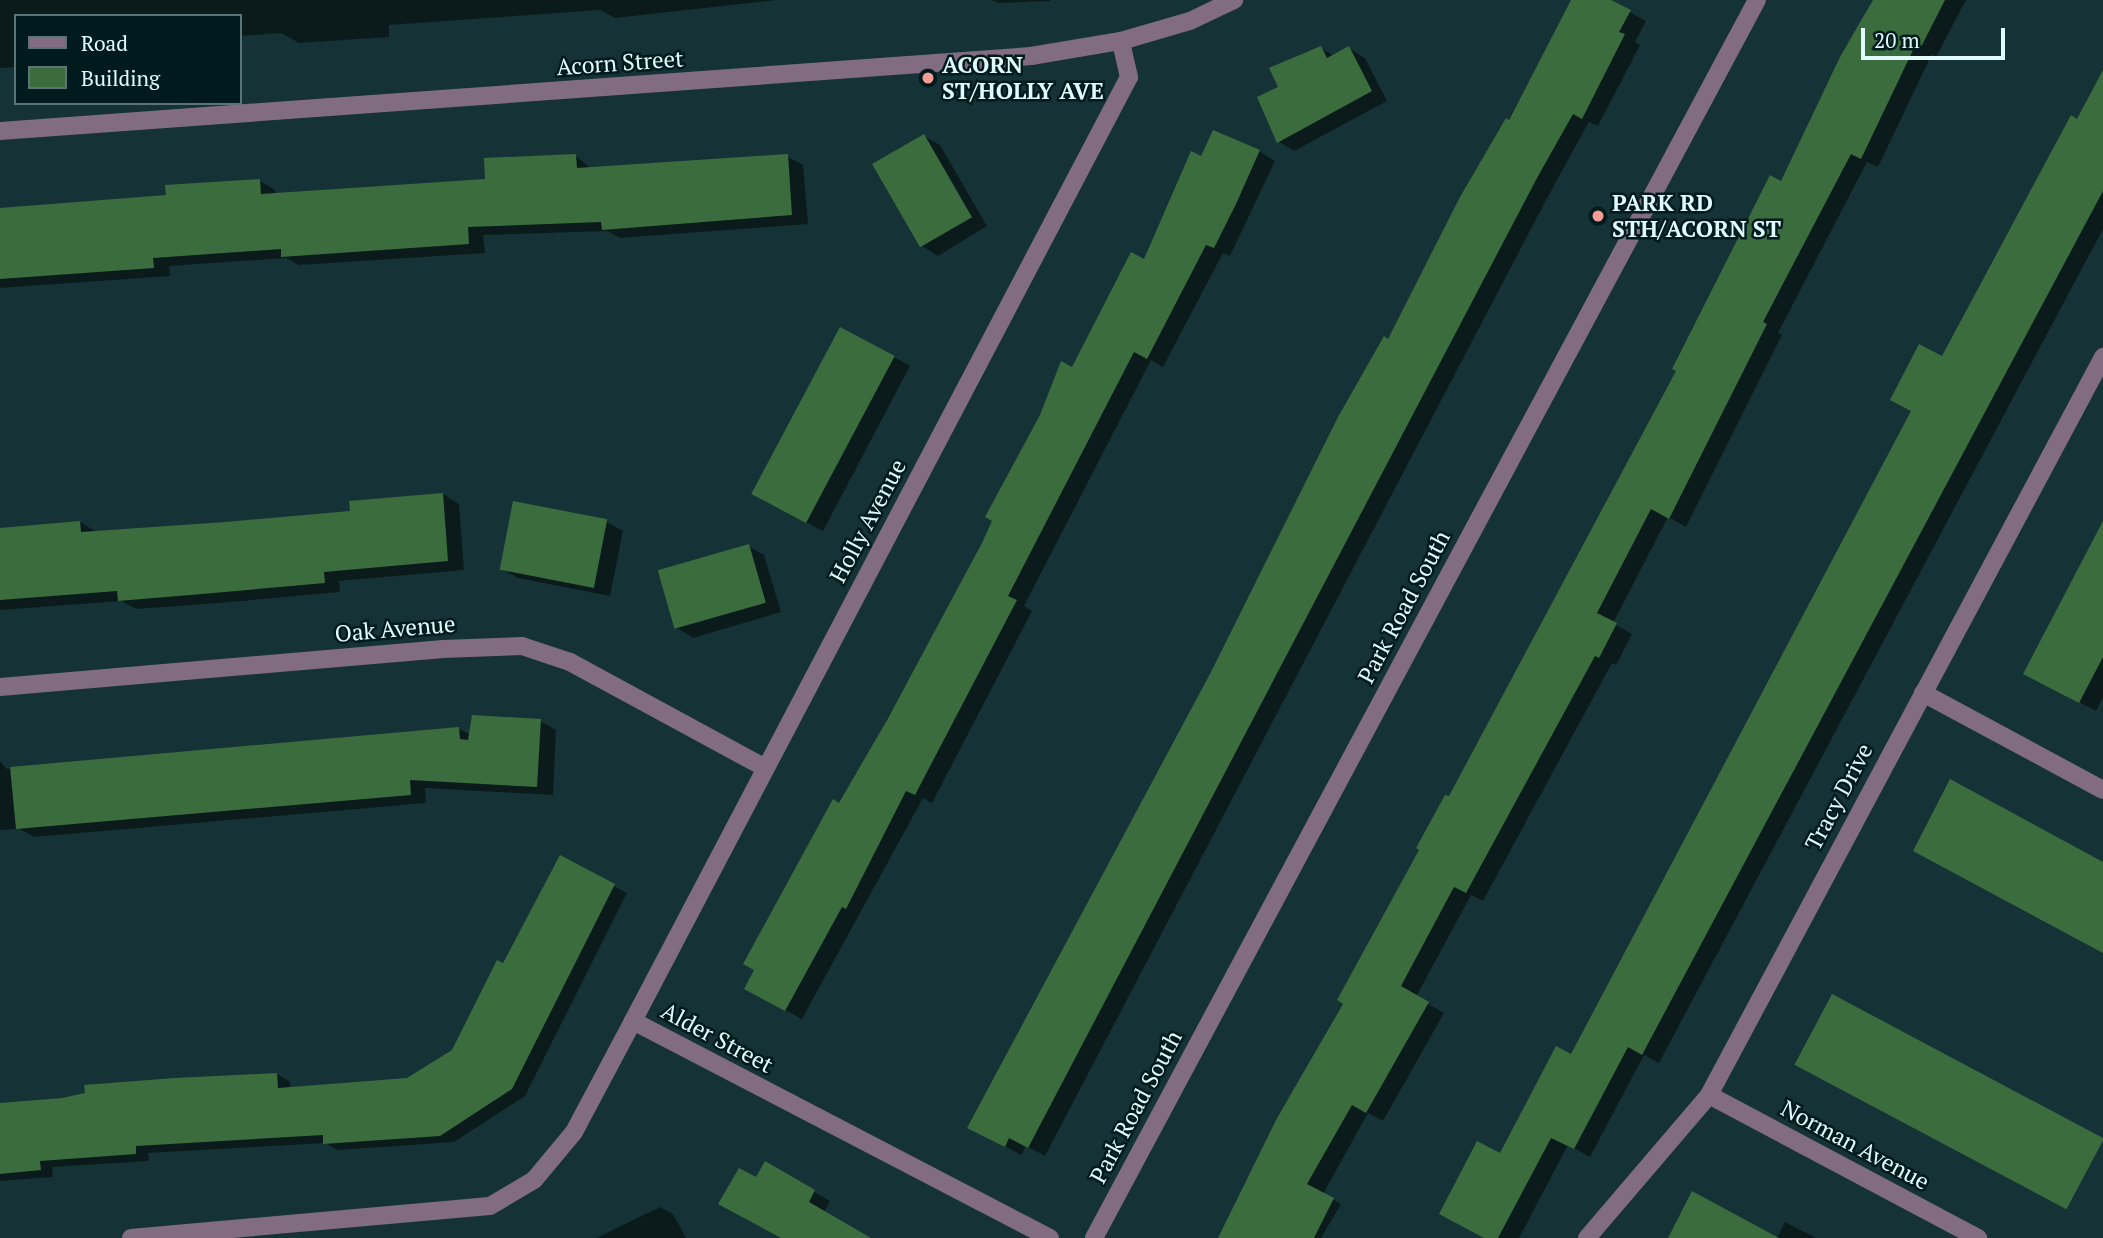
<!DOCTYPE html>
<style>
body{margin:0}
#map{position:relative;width:2103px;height:1238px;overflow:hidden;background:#153336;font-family:"PT Serif",serif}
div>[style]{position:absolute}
.shadow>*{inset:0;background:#0007}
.building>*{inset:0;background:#3b6c3e;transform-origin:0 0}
.minor>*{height:18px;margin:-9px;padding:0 9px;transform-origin:9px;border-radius:9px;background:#816c81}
.dots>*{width:19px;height:19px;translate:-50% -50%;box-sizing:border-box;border:4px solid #001a1e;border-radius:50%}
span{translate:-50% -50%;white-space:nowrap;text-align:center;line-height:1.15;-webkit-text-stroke:5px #001a1e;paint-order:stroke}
.street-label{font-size:23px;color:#e0fafd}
.poi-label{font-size:23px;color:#e0fafd;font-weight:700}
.left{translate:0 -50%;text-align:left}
.legend{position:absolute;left:14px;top:14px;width:228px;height:91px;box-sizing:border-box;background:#001a1e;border:2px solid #5a7477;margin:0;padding:9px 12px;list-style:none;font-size:21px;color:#e0fafd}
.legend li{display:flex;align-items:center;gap:14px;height:35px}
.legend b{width:35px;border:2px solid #5a7477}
.scale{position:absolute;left:1861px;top:28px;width:144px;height:32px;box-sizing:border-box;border:4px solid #e0fafd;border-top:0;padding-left:9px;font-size:21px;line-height:24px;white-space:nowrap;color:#e0fafd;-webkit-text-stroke:5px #001a1e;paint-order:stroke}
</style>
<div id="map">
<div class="shadow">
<i style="clip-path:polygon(0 0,777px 0,615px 18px,600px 10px,389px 25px,389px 37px,299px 43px,281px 33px,240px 36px,240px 16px,16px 16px,16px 67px,0 68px)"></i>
<i style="clip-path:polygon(992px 0,1050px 0,1050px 1px,998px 3px)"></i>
<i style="clip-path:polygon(1573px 0,1607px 0,1646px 21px,1635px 42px,1640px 45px,1598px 126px,1589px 122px,1553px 187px,1045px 1156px,1026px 1146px,1021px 1155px,986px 1136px,1389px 341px)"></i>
<i style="clip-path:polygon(1873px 0,1966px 0,1936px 57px,1932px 54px,1878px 167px,1867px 162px,1778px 333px,1782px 335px,1686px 527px,1668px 517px,1613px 623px,1632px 634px,1616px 665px,1612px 663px,1483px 901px,1471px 895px,1416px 997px,1444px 1013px,1383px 1121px,1368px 1113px,1323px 1194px,1341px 1204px,1321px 1238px,1221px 1238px,1450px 799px,1782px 184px)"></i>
<i style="clip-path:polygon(1321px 48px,1334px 56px,1349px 48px,1365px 58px,1387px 101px,1294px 151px,1278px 141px,1280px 88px)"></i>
<i style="clip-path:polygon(2103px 76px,2103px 229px,1659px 1063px,1644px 1055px,1590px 1157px,1568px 1145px,1519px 1238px,1486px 1238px,1501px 1155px,1572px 1056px,1943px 359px)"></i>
<i style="clip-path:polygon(924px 136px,940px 145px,987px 226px,938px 256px,922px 246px)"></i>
<i style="clip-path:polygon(1259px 151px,1275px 161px,1230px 256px,1223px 253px,1163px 367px,1151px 360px,1024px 606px,1032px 611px,932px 803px,923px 798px,802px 1019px,762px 998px,840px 805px,983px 544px,1072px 369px,1145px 261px,1201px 159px)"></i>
<i style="clip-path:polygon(576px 156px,592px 169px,787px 156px,803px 165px,808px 224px,620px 238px,607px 231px,483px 235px,485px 253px,299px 265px,286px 258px,169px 266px,170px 276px,0 288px,0 210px,167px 196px,259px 180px,275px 190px,276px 195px,487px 180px)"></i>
<i style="clip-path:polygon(894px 357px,910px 366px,823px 531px,770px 503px)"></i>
<i style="clip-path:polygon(443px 494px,459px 504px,464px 570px,339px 581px,340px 592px,219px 603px,136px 609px,121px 601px,0 610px,0 529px,80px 522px,97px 532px,351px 513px)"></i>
<i style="clip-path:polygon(607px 522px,623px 531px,610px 596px,518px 578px,502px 569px)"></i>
<i style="clip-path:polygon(2103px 526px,2103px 697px,2096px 711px,2041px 682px)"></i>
<i style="clip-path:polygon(748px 546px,764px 555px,781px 612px,693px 638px,677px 628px)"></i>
<i style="clip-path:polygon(540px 721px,556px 730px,553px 795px,425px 788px,426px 803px,34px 837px,20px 829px,0 830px,0 761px,7px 769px,459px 729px,471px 735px)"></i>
<i style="clip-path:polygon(561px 857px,627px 893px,525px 1096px,454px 1142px,338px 1150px,325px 1143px,148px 1153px,149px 1161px,52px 1167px,53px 1177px,0 1181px,0 1105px,277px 1074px,290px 1082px,290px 1089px,407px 1080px,454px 1051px)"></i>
<i style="clip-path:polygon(765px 1164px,830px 1201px,824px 1212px,837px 1238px,783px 1238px,757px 1180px)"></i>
<i style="clip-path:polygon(660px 1207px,673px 1214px,686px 1238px,596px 1238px)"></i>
<i style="clip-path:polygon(1785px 1222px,1816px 1238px,1777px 1238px)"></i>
</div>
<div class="building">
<i style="clip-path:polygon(1571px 0,1611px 0,1631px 10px,1619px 32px,1625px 34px,1582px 119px,1573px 114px,1537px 178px,1028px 1148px,1009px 1138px,1005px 1147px,967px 1128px,1211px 672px,1338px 417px,1384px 336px,1388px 339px,1460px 197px,1506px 118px,1509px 120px)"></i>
<i style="clip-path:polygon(1873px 0,1945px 0,1920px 49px,1915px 46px,1861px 159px,1851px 154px,1763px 322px,1767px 324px,1669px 519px,1651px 509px,1597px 613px,1617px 623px,1599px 658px,1595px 656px,1466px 893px,1454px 887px,1401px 986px,1429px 1002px,1366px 1113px,1352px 1105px,1307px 1184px,1334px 1198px,1314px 1238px,1218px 1238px,1276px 1120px,1343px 1004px,1337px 1000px,1419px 850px,1416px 848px,1445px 795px,1449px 796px,1676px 371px,1672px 369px,1770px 175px,1781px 181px,1840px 57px)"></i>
<i style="clip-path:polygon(1321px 46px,1327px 58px,1349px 46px,1372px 91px,1277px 143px,1257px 97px,1278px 87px,1269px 68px)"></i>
<i style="clip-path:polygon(2103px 70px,2103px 191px,1642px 1055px,1628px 1047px,1574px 1149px,1551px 1138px,1498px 1238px,1484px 1238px,1439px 1214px,1477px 1141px,1500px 1153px,1556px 1046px,1571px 1054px,1911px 411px,1890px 400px,1919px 344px,1942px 356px,2071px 115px,2077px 119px)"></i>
<i style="clip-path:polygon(1213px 130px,1260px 150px,1236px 204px,1214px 248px,1206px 245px,1147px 359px,1134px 352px,1008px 596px,1017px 600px,915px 795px,906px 791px,846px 909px,842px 907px,785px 1011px,744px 989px,754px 970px,743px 964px,833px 799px,839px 803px,887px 720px,982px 543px,992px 521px,985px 517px,1040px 415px,1061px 361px,1072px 367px,1131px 252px,1144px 259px,1191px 151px,1201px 156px)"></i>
<i style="left:924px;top:134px;width:96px;height:60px;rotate:60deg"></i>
<i style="clip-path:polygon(576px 154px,577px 168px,788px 154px,792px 215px,602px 230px,601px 222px,468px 227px,469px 244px,281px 257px,281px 249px,153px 258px,154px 268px,0 279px,0 208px,166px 195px,165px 185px,260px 179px,261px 194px,485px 179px,484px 158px)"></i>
<i style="left:840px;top:327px;width:62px;height:189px;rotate:28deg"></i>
<i style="clip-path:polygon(443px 493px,448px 561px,324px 572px,325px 583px,202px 594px,118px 601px,117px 591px,0 600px,0 528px,80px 521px,81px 532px,225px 522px,350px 511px,349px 501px)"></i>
<i style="left:513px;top:501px;width:96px;height:70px;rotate:11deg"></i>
<i style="clip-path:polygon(2103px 521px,2103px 657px,2079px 703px,2023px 674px)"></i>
<i style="left:749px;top:544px;width:61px;height:95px;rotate:74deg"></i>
<i style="clip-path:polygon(472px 715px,541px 719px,537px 787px,410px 780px,411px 795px,16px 829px,10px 767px,459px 727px,460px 739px,468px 740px)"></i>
<i style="clip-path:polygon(1950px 779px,2103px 862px,2103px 953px,1913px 851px)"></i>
<i style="clip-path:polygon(560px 855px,615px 884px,512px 1089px,440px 1136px,323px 1144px,323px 1135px,136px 1146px,136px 1154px,40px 1161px,41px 1170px,0 1174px,0 1103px,62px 1098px,85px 1093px,84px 1085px,175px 1078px,277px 1073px,278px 1088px,407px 1078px,452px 1050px,497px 960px,503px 963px)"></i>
<i style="left:1832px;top:994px;width:308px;height:80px;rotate:28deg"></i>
<i style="clip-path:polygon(765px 1161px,815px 1190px,809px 1202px,871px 1238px,781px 1238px,718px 1204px,739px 1168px,756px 1177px)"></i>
<i style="clip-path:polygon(1692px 1191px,1779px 1238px,1668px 1238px)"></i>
</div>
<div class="minor">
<i style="left:0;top:131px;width:1034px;rotate:-4.16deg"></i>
<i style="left:1031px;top:56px;width:91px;rotate:-9.5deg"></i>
<i style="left:1121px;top:41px;width:72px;rotate:-16.2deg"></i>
<i style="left:1190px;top:21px;width:49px;rotate:-25.5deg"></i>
<i style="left:0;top:687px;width:445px;rotate:-4.9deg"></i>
<i style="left:443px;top:649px;width:79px;rotate:-2.2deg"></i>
<i style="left:522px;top:646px;width:51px;rotate:18.4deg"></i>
<i style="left:570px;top:662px;width:222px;rotate:28.5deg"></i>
<i style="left:1923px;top:693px;width:204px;rotate:28.3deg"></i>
<i style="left:633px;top:1021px;width:1066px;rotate:-62.28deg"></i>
<i style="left:1129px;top:77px;width:37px;rotate:-103deg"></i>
<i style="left:1709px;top:1095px;width:305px;rotate:28deg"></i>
<i style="left:131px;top:1238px;width:360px;rotate:-5.1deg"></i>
<i style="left:490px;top:1206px;width:51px;rotate:-30.6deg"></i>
<i style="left:534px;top:1180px;width:62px;rotate:-50.2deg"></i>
<i style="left:574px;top:1132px;width:126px;rotate:-62deg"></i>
<i style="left:633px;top:1021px;width:470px;rotate:27.5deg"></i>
<i style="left:1094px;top:1238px;width:1404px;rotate:-61.83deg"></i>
<i style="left:1587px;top:1238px;width:188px;rotate:-49.5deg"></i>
<i style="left:1709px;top:1095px;width:837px;rotate:-61.9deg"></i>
</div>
<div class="dots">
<i style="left:928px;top:78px;background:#f59c94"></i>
<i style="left:1598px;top:216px;background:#f59c94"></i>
</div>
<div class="street-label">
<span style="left:620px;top:63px;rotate:-4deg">Acorn Street</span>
<span style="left:868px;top:521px;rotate:-62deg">Holly Avenue</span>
<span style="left:1404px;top:607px;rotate:-62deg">Park Road South</span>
<span style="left:395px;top:629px;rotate:-5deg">Oak Avenue</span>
<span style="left:1839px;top:797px;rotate:-62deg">Tracy Drive</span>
<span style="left:717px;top:1038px;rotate:28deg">Alder Street</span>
<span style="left:1136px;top:1107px;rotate:-62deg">Park Road South</span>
<span style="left:1855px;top:1145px;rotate:28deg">Norman Avenue</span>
</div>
<div class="poi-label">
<span class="left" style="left:942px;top:78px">ACORN<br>ST/HOLLY AVE</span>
<span class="left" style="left:1612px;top:216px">PARK RD<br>STH/ACORN ST</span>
</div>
<ul class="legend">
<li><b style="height:9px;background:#816c81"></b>Road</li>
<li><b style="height:19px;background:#3b6c3e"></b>Building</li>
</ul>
<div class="scale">20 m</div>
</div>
